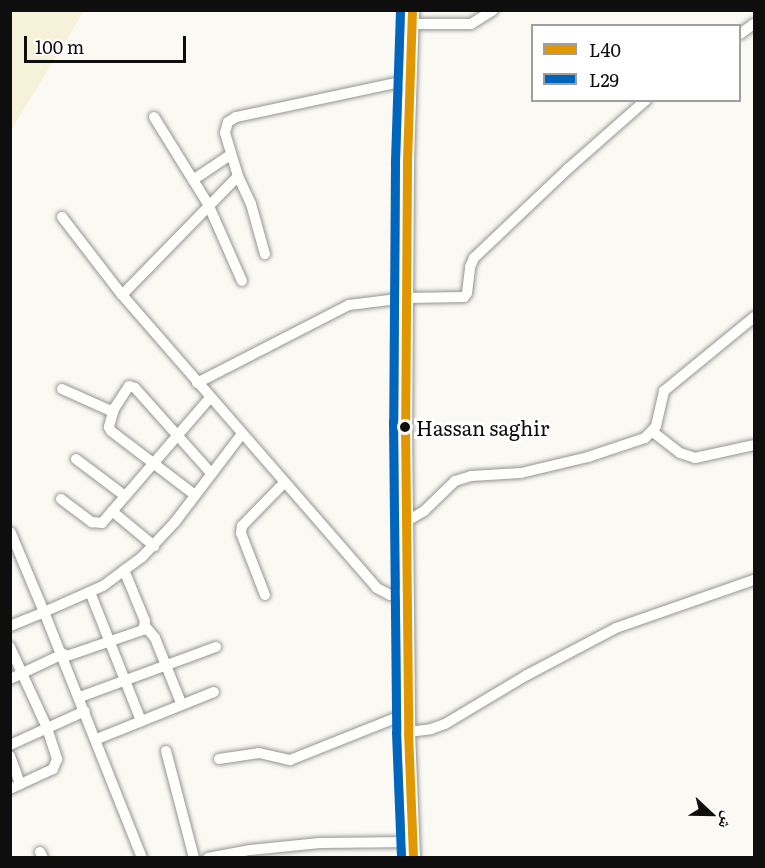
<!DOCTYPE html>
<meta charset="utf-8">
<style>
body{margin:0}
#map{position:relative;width:765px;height:868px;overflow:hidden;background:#faf9f4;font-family:Literata,"Noto Naskh Arabic",serif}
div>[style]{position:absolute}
.sand>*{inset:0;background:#f6f1d9}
.roads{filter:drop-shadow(0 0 2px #949492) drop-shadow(0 0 2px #949492)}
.minor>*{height:10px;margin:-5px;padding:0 5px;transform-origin:5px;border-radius:5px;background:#fefefd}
.tertiary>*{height:14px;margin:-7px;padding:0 7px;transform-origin:7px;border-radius:7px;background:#fefefd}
.bus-1>*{height:9px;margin:-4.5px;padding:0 4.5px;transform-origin:4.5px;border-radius:4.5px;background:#e09701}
.bus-2>*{height:9px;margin:-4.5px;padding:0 4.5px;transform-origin:4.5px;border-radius:4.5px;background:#0065bd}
.dots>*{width:16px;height:16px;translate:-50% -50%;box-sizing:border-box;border:3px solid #fff;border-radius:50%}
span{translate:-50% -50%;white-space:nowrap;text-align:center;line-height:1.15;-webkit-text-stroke:6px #fff;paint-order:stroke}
.bus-label{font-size:20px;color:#0e0e0e}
.left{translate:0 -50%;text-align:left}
.frame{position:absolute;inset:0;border:12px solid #0e0e0e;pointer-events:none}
.legend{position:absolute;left:531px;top:24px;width:210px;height:78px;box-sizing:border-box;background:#fff;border:2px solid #9f9f9f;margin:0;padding:8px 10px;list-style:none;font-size:18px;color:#0e0e0e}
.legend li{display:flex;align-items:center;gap:12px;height:30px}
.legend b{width:30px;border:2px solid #9f9f9f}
.north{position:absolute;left:681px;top:784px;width:60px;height:60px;-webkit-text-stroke:4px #fff;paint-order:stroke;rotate:112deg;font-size:16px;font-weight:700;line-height:24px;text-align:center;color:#0e0e0e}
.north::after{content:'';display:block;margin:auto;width:21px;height:27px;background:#0e0e0e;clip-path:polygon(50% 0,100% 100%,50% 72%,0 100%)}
.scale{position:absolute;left:24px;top:36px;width:162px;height:27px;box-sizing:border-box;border:3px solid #0e0e0e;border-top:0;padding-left:8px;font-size:18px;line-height:21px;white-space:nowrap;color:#0e0e0e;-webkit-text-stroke:4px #fff;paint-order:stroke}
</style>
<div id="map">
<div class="sand">
<i style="clip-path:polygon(11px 10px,84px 11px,11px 130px,10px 11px)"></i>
</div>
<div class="roads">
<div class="minor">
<i style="left:412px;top:24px;width:59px"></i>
<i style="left:471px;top:24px;width:26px;rotate:-32deg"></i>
<i style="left:740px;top:34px;width:17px;rotate:-36deg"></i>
<i style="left:154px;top:117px;width:102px;rotate:58.2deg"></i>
<i style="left:208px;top:204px;width:84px;rotate:66.2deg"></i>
<i style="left:238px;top:176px;width:31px;rotate:65deg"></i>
<i style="left:251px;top:204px;width:52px;rotate:74.4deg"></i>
<i style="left:193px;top:180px;width:45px;rotate:-34deg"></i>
<i style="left:62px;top:217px;width:98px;rotate:52.4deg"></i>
<i style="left:197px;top:383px;width:171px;rotate:-27.2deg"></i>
<i style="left:349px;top:305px;width:57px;rotate:-7deg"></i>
<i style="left:406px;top:298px;width:58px;rotate:-1deg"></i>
<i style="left:464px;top:297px;width:5px;rotate:-53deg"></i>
<i style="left:467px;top:293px;width:26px;rotate:-83deg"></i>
<i style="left:470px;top:267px;width:10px;rotate:-66deg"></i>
<i style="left:474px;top:258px;width:131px;rotate:-43.5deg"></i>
<i style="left:569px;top:168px;width:103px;rotate:-41.4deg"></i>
<i style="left:62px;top:389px;width:51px;rotate:24.1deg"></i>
<i style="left:109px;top:410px;width:5px;rotate:-11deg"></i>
<i style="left:114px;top:409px;width:27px;rotate:-57deg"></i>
<i style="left:129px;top:386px;width:6px;rotate:18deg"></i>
<i style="left:135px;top:388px;width:115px;rotate:48.2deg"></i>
<i style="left:114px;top:409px;width:19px;rotate:106deg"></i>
<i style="left:109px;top:427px;width:4px;rotate:63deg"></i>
<i style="left:111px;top:431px;width:106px;rotate:37.3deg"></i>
<i style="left:653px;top:432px;width:34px;rotate:38deg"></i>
<i style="left:680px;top:453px;width:16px;rotate:18deg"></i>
<i style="left:695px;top:458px;width:60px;rotate:-12.4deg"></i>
<i style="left:76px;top:459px;width:61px;rotate:37.1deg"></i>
<i style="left:61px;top:499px;width:39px;rotate:37deg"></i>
<i style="left:92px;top:522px;width:10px;rotate:6deg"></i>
<i style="left:102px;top:523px;width:165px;rotate:-49.2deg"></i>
<i style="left:112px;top:511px;width:55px;rotate:39.8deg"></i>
<i style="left:407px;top:521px;width:20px;rotate:-30deg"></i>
<i style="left:424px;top:511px;width:43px;rotate:-44.1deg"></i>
<i style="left:455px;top:481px;width:17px;rotate:-17deg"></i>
<i style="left:471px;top:476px;width:50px;rotate:-3.4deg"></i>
<i style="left:521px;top:473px;width:69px;rotate:-13.4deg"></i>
<i style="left:588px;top:457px;width:60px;rotate:-18.4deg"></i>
<i style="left:645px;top:438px;width:16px;rotate:-47deg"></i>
<i style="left:656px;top:426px;width:36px;rotate:-77deg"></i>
<i style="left:664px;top:391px;width:117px;rotate:-39.4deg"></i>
<i style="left:90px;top:592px;width:139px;rotate:68.4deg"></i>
<i style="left:408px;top:593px;width:18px;rotate:174deg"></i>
<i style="left:390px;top:595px;width:15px;rotate:-152deg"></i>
<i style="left:377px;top:588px;width:388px;rotate:-131deg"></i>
<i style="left:122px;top:295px;width:166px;rotate:-45.7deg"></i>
<i style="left:238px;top:176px;width:45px;rotate:-106.8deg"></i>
<i style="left:225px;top:133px;width:11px;rotate:-75deg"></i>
<i style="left:228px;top:122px;width:9px;rotate:-32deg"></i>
<i style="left:236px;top:117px;width:178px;rotate:-12deg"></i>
<i style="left:265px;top:595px;width:66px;rotate:-111.2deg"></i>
<i style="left:241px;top:533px;width:7px;rotate:-82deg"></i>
<i style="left:242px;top:526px;width:60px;rotate:-45.7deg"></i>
<i style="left:10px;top:626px;width:37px;rotate:-22deg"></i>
<i style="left:44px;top:612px;width:86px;rotate:-112.7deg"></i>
<i style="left:145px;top:626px;width:16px;rotate:50deg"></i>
<i style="left:155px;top:638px;width:72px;rotate:68.1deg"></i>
<i style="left:10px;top:647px;width:89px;rotate:65.4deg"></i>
<i style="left:47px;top:728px;width:33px;rotate:72deg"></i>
<i style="left:57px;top:759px;width:11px;rotate:112deg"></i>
<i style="left:53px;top:769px;width:47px;rotate:155.1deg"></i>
<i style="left:64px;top:657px;width:83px;rotate:-18.9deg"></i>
<i style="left:143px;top:630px;width:9px;rotate:-77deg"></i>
<i style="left:145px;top:621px;width:55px;rotate:-112.4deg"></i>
<i style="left:10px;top:679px;width:59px;rotate:-25.3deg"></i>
<i style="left:80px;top:697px;width:145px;rotate:-20.2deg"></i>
<i style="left:408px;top:732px;width:23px;rotate:-7deg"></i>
<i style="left:431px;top:729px;width:15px;rotate:-20deg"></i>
<i style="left:445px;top:724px;width:96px;rotate:-30.9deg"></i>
<i style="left:527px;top:675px;width:101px;rotate:-27.8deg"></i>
<i style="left:616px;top:628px;width:146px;rotate:-19.2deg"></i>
<i style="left:97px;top:739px;width:126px;rotate:-21.9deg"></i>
<i style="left:10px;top:745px;width:82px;rotate:-24.4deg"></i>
<i style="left:166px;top:751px;width:111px;rotate:75.3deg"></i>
<i style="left:10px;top:756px;width:30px;rotate:70deg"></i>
<i style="left:219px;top:759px;width:40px;rotate:-8.5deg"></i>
<i style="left:259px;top:753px;width:32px;rotate:13deg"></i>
<i style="left:290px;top:760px;width:127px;rotate:-21.7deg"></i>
<i style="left:40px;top:852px;width:7px;rotate:63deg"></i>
<i style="left:142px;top:858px;width:265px;rotate:-111.7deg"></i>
<i style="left:44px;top:612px;width:64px;rotate:-23.8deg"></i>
<i style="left:103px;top:586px;width:49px;rotate:-36.6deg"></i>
<i style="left:142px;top:557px;width:48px;rotate:-46.7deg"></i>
<i style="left:175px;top:522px;width:109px;rotate:-52.8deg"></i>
<i style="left:208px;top:858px;width:43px;rotate:-10.8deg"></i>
<i style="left:250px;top:850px;width:70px;rotate:-5.7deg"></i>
<i style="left:320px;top:843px;width:93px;rotate:-0.6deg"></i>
</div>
<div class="tertiary">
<i style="left:412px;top:10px;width:154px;rotate:91.9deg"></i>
<i style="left:407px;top:164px;width:257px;rotate:90.4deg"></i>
<i style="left:405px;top:421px;width:311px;rotate:89.4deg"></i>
<i style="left:408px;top:732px;width:126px;rotate:87.7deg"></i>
</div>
</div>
<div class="bus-1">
<i style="left:412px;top:10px;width:154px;rotate:91.9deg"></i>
<i style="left:407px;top:164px;width:257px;rotate:90.4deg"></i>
<i style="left:405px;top:421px;width:311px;rotate:89.4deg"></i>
<i style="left:408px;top:732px;width:126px;rotate:87.7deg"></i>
</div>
<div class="bus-2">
<i style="left:400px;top:10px;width:154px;rotate:91.9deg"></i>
<i style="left:395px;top:164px;width:257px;rotate:90.4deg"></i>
<i style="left:393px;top:421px;width:311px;rotate:89.4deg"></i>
<i style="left:396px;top:732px;width:126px;rotate:87.7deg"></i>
</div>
<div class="dots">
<i style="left:405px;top:427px;background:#0e0e0e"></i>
</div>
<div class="bus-label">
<span class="left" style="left:416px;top:427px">Hassan saghir</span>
</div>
<div class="frame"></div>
<ul class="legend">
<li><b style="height:8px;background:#e09701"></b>L40</li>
<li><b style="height:8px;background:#0065bd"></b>L29</li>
</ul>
<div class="north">ش</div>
<div class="scale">100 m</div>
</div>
